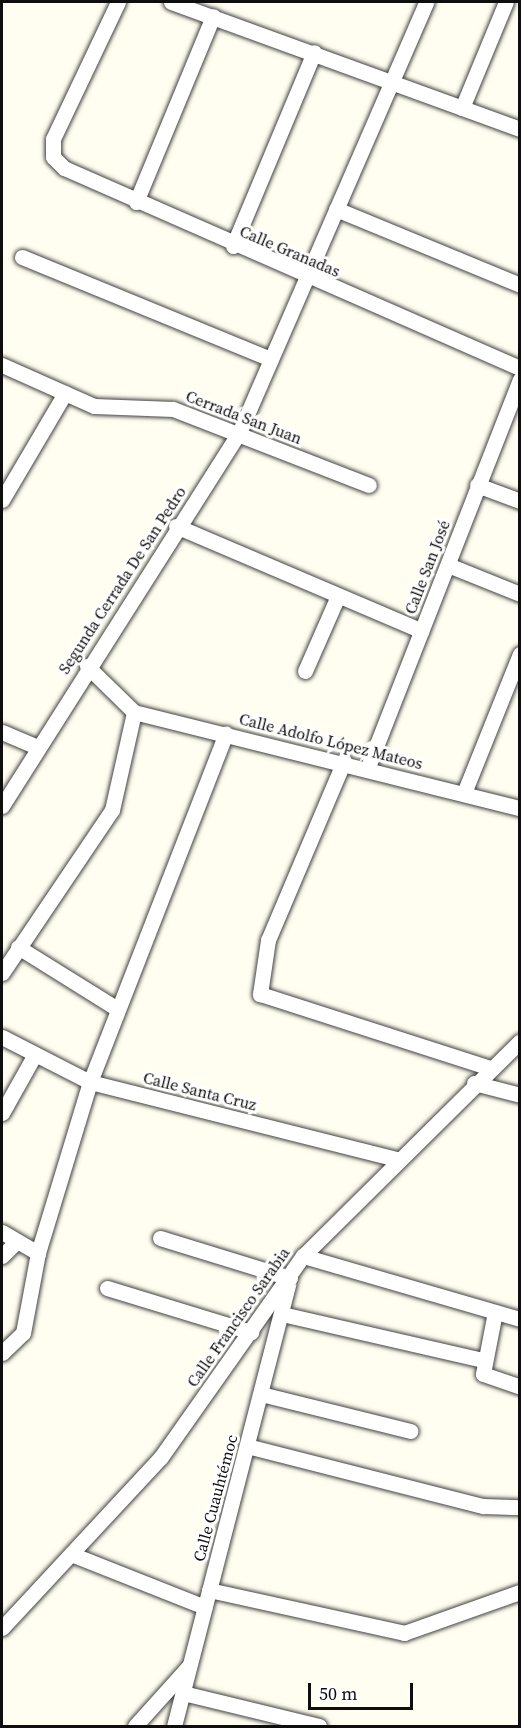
<!DOCTYPE html>
<meta charset="utf-8">
<style>
body{margin:0}
#map{position:relative;width:521px;height:1728px;overflow:hidden;background:#fffef0;font-family:"Source Serif 4",serif}
div>[style]{position:absolute}
.roads{filter:drop-shadow(0 0 2px #414141) drop-shadow(0 0 2px #414141)}
.minor>*{height:15px;margin:-7.5px;padding:0 7.5px;transform-origin:7.5px;border-radius:7.5px;background:#fff}
span{translate:-50% -50%;white-space:nowrap;text-align:center;line-height:1.15;-webkit-text-stroke:6px #fff;paint-order:stroke}
.street-label{font-size:16px;color:#0e0e0e}
.frame{position:absolute;inset:0;border:3px solid #0e0e0e;pointer-events:none}
.scale{position:absolute;left:308px;top:1683px;width:105px;height:27px;box-sizing:border-box;border:3px solid #0e0e0e;border-top:0;padding-left:8px;font-size:18px;line-height:21px;white-space:nowrap;color:#0e0e0e;-webkit-text-stroke:4px #fff;paint-order:stroke}
</style>
<div id="map">
<div class="roads">
<div class="minor">
<i style="left:118px;top:2px;width:152px;rotate:115.4deg"></i>
<i style="left:53px;top:139px;width:18px;rotate:90deg"></i>
<i style="left:53px;top:157px;width:16px;rotate:45deg"></i>
<i style="left:64px;top:168px;width:498px;rotate:23.7deg"></i>
<i style="left:171px;top:2px;width:371px;rotate:20deg"></i>
<i style="left:462px;top:108px;width:115px;rotate:-67.5deg"></i>
<i style="left:136px;top:202px;width:201px;rotate:-67.5deg"></i>
<i style="left:336px;top:209px;width:199px;rotate:22.4deg"></i>
<i style="left:233px;top:246px;width:210px;rotate:-67.3deg"></i>
<i style="left:22px;top:257px;width:269px;rotate:22.3deg"></i>
<i style="left:2px;top:365px;width:101px;rotate:24deg"></i>
<i style="left:94px;top:406px;width:79px;rotate:2.2deg"></i>
<i style="left:173px;top:409px;width:210px;rotate:21.2deg"></i>
<i style="left:477px;top:485px;width:46px;rotate:20.4deg"></i>
<i style="left:2px;top:500px;width:124px;rotate:-59.5deg"></i>
<i style="left:176px;top:526px;width:267px;rotate:23.1deg"></i>
<i style="left:448px;top:565px;width:78px;rotate:21.9deg"></i>
<i style="left:87px;top:666px;width:66px;rotate:44.4deg"></i>
<i style="left:305px;top:671px;width:82px;rotate:-66.3deg"></i>
<i style="left:134px;top:712px;width:398px;rotate:14deg"></i>
<i style="left:2px;top:732px;width:39px;rotate:23deg"></i>
<i style="left:344px;top:761px;width:194px;rotate:113deg"></i>
<i style="left:268px;top:940px;width:55px;rotate:98.4deg"></i>
<i style="left:260px;top:994px;width:242px;rotate:17.8deg"></i>
<i style="left:368px;top:767px;width:416px;rotate:-68.6deg"></i>
<i style="left:464px;top:793px;width:150px;rotate:-68.1deg"></i>
<i style="left:2px;top:806px;width:442px;rotate:-57.6deg"></i>
<i style="left:239px;top:433px;width:470px;rotate:-66.5deg"></i>
<i style="left:18px;top:947px;width:115px;rotate:31.9deg"></i>
<i style="left:2px;top:973px;width:197px;rotate:-56deg"></i>
<i style="left:112px;top:810px;width:100px;rotate:-77.3deg"></i>
<i style="left:2px;top:1037px;width:99px;rotate:27.1deg"></i>
<i style="left:90px;top:1082px;width:317px;rotate:14.1deg"></i>
<i style="left:474px;top:1083px;width:48px;rotate:14.6deg"></i>
<i style="left:2px;top:1113px;width:65px;rotate:-60.7deg"></i>
<i style="left:2px;top:1232px;width:42px;rotate:30.3deg"></i>
<i style="left:160px;top:1238px;width:136px;rotate:17.1deg"></i>
<i style="left:2px;top:1256px;width:21px;rotate:-45deg"></i>
<i style="left:303px;top:1256px;width:226px;rotate:16.2deg"></i>
<i style="left:107px;top:1288px;width:151px;rotate:17deg"></i>
<i style="left:495px;top:1312px;width:63px;rotate:101deg"></i>
<i style="left:483px;top:1374px;width:39px;rotate:19deg"></i>
<i style="left:282px;top:1314px;width:206px;rotate:12.9deg"></i>
<i style="left:2px;top:1353px;width:29px;rotate:-44deg"></i>
<i style="left:23px;top:1333px;width:81px;rotate:-79.4deg"></i>
<i style="left:38px;top:1253px;width:179px;rotate:-73.1deg"></i>
<i style="left:90px;top:1082px;width:374px;rotate:-68.7deg"></i>
<i style="left:261px;top:1394px;width:154px;rotate:13.9deg"></i>
<i style="left:247px;top:1446px;width:244px;rotate:14.3deg"></i>
<i style="left:483px;top:1506px;width:37px;rotate:2deg"></i>
<i style="left:71px;top:1554px;width:144px;rotate:21.6deg"></i>
<i style="left:209px;top:1590px;width:200px;rotate:12.4deg"></i>
<i style="left:404px;top:1633px;width:123px;rotate:-19.5deg"></i>
<i style="left:2px;top:1628px;width:233px;rotate:-47.1deg"></i>
<i style="left:161px;top:1457px;width:246px;rotate:-54.8deg"></i>
<i style="left:303px;top:1256px;width:305px;rotate:-44.7deg"></i>
<i style="left:183px;top:1693px;width:140px;rotate:13.6deg"></i>
<i style="left:135px;top:1726px;width:81px;rotate:-48deg"></i>
<i style="left:174px;top:1726px;width:456px;rotate:-75.5deg"></i>
</div>
</div>
<div class="street-label">
<span style="left:290px;top:251px;rotate:23deg">Calle Granadas</span>
<span style="left:244px;top:417px;rotate:21deg">Cerrada San Juan</span>
<span style="left:427px;top:567px;rotate:-69deg">Calle San José</span>
<span style="left:122px;top:580px;rotate:-57deg">Segunda Cerrada De San Pedro</span>
<span style="left:331px;top:741px;rotate:14deg">Calle Adolfo López Mateos</span>
<span style="left:200px;top:1091px;rotate:14deg">Calle Santa Cruz</span>
<span style="left:238px;top:1317px;rotate:-55deg">Calle Francisco Sarabia</span>
<span style="left:215px;top:1498px;rotate:-75deg">Calle Cuauhtémoc</span>
</div>
<div class="frame"></div>
<div class="scale">50 m</div>
</div>
